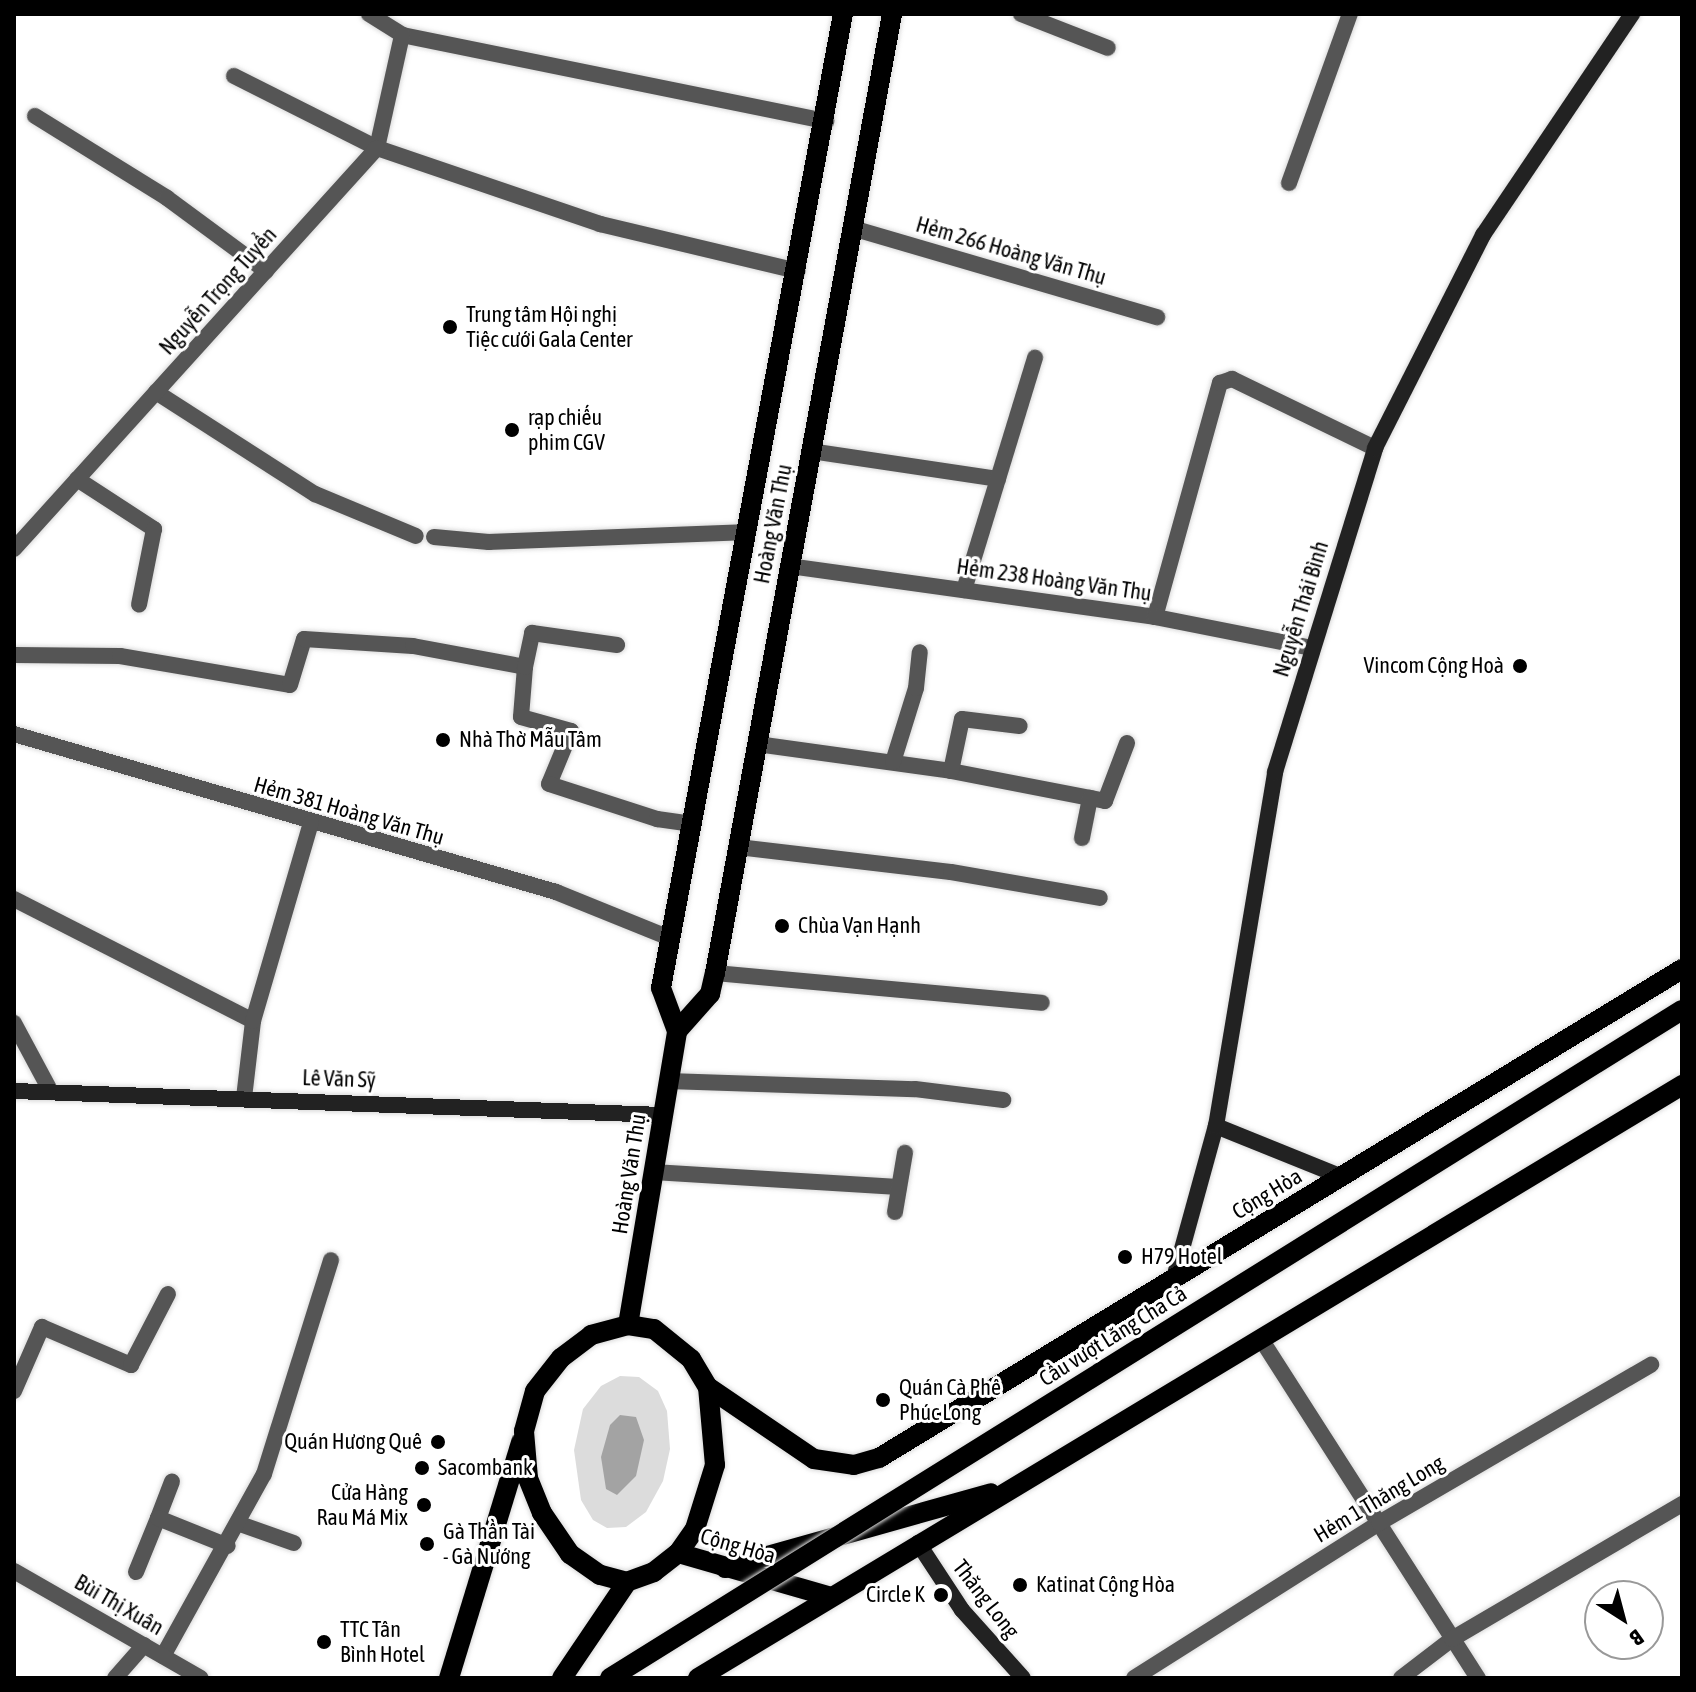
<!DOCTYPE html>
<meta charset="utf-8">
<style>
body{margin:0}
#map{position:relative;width:1696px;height:1692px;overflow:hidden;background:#fff;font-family:"Asap Condensed",sans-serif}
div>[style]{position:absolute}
.green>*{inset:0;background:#dcdcdc}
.water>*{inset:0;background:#a3a3a3}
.roads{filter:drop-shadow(0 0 2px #dbdbdb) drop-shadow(0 0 2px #dbdbdb)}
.lane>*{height:16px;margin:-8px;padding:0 8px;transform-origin:8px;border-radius:8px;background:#555}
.street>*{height:16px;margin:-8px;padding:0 8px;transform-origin:8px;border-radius:8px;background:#555}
.secondary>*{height:16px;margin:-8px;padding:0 8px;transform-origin:8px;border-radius:8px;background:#222}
.primary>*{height:20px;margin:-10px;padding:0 10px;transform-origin:10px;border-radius:10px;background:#000}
.bridges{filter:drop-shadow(0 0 2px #dbdbdb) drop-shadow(0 0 2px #dbdbdb)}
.primary-bridge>*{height:20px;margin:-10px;padding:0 10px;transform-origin:10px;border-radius:10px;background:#000}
.dots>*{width:22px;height:22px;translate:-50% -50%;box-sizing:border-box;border:4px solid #fff;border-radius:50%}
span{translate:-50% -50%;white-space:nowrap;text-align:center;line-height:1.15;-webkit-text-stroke:6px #fff;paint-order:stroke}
.street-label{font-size:22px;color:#000}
.poi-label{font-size:22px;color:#000}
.left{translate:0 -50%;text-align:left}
.right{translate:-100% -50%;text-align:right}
.frame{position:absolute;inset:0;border:16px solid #000;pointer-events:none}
.north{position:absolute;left:1584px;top:1580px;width:80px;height:80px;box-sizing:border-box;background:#fff;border:2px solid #999;border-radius:50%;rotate:144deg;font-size:22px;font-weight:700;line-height:32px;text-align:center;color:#000}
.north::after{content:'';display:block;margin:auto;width:28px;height:36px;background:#000;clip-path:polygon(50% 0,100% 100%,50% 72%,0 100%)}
</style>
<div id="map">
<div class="green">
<i style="clip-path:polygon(620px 1376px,639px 1377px,658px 1391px,667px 1411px,670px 1449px,663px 1481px,646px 1512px,626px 1527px,607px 1528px,593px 1520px,581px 1500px,574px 1450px,583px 1409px,601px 1386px)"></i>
</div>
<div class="water">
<i style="clip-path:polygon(620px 1415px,636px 1417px,644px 1440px,636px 1476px,617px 1495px,606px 1489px,601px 1457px,610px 1425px)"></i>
</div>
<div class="roads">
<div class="lane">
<i style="left:369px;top:14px;width:39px;rotate:32deg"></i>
<i style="left:402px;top:35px;width:433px;rotate:11.5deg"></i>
<i style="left:1021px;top:14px;width:93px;rotate:21.3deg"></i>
<i style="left:234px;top:76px;width:160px;rotate:26.7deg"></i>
<i style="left:377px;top:148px;width:236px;rotate:18.8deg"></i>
<i style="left:600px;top:224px;width:203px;rotate:13.4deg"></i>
<i style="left:35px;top:116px;width:155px;rotate:31.8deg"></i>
<i style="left:167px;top:198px;width:123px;rotate:36.4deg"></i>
<i style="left:377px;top:148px;width:116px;rotate:-77.5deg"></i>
<i style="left:1289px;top:183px;width:180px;rotate:-70.2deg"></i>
<i style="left:156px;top:392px;width:189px;rotate:32.7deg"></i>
<i style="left:315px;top:494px;width:109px;rotate:22.6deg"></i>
<i style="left:811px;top:451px;width:189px;rotate:8.5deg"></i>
<i style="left:77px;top:479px;width:92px;rotate:33deg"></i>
<i style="left:154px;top:529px;width:77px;rotate:101.2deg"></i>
<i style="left:434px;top:537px;width:55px;rotate:5.2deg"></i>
<i style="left:489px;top:542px;width:259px;rotate:-2.2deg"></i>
<i style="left:964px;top:590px;width:243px;rotate:-73deg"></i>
<i style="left:1155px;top:617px;width:243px;rotate:-74.5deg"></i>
<i style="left:1220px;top:383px;width:13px;rotate:-18deg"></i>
<i style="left:1232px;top:379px;width:159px;rotate:25.8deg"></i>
<i style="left:14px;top:655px;width:106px;rotate:0.5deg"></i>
<i style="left:120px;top:656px;width:172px;rotate:9.7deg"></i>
<i style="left:290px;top:685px;width:48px;rotate:-73.1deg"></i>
<i style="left:304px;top:639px;width:109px;rotate:3.7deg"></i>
<i style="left:413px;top:646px;width:114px;rotate:10.6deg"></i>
<i style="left:525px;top:667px;width:50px;rotate:94.6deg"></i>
<i style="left:521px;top:717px;width:52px;rotate:15.6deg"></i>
<i style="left:571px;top:731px;width:57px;rotate:112.5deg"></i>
<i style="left:549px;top:784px;width:114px;rotate:18deg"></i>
<i style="left:657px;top:819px;width:34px;rotate:8deg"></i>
<i style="left:525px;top:667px;width:35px;rotate:-78deg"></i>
<i style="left:532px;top:633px;width:86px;rotate:8deg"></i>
<i style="left:14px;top:734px;width:565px;rotate:16.25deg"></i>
<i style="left:556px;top:892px;width:123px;rotate:22deg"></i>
<i style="left:757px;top:744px;width:196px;rotate:7.9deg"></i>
<i style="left:951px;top:771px;width:157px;rotate:11deg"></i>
<i style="left:1105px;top:801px;width:62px;rotate:-69.2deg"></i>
<i style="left:893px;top:762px;width:77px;rotate:-72.7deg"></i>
<i style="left:916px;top:688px;width:36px;rotate:-84deg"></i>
<i style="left:951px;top:771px;width:53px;rotate:-78.1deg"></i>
<i style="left:962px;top:719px;width:58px;rotate:6.9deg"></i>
<i style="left:1082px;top:838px;width:41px;rotate:-78.7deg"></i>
<i style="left:738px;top:847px;width:214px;rotate:6.7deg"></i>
<i style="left:951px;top:872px;width:151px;rotate:9.9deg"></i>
<i style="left:14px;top:899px;width:268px;rotate:27deg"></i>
<i style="left:715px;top:973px;width:328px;rotate:5.2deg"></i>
<i style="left:14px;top:1023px;width:78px;rotate:61.8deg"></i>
<i style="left:668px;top:1081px;width:247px;rotate:1.9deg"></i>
<i style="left:915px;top:1089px;width:89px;rotate:7.1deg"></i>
<i style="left:244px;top:1098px;width:78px;rotate:-83.3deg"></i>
<i style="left:253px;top:1021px;width:206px;rotate:-73.7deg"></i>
<i style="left:653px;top:1172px;width:246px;rotate:3.5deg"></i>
<i style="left:895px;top:1212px;width:60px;rotate:-80.4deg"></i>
<i style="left:42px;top:1327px;width:97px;rotate:23.1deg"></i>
<i style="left:131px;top:1365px;width:80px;rotate:-62.5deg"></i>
<i style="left:1261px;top:1339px;width:403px;rotate:57.4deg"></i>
<i style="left:158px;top:1518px;width:39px;rotate:-69deg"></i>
<i style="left:240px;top:1524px;width:57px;rotate:19.4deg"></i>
<i style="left:136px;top:1572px;width:58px;rotate:-67.8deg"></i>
<i style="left:158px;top:1518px;width:75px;rotate:21.8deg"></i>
<i style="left:163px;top:1656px;width:208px;rotate:-61deg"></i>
<i style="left:264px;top:1474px;width:224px;rotate:-72.6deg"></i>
<i style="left:1134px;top:1678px;width:290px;rotate:-32.3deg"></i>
<i style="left:1379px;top:1523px;width:315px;rotate:-30.2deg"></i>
<i style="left:1401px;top:1678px;width:64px;rotate:-37.4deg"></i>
<i style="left:1452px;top:1639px;width:267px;rotate:-30.4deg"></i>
</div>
<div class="street">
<i style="left:852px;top:228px;width:318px;rotate:16.3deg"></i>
<i style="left:14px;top:549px;width:541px;rotate:-47.85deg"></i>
<i style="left:789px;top:566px;width:370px;rotate:7.9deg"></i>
<i style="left:1155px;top:617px;width:159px;rotate:11.2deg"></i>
<i style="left:14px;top:1391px;width:70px;rotate:-66.4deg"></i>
<i style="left:14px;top:1571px;width:215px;rotate:29.8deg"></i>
<i style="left:115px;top:1678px;width:44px;rotate:-48.7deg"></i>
</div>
<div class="secondary">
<i style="left:14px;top:1091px;width:649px;rotate:2.12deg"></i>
<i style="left:1216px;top:1126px;width:136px;rotate:22deg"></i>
<i style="left:1174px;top:1278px;width:158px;rotate:-74.6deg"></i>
<i style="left:1216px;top:1126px;width:359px;rotate:-80.5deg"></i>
<i style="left:1275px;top:772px;width:339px;rotate:-72.8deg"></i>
<i style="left:1375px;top:448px;width:239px;rotate:-63.1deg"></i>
<i style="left:1483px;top:235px;width:267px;rotate:-56deg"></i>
<i style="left:918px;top:1543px;width:80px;rotate:56.7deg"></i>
<i style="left:962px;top:1610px;width:91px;rotate:48.1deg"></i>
</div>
<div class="primary">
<i style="left:677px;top:1031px;width:50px;rotate:-48.3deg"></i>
<i style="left:710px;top:994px;width:22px;rotate:-77deg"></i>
<i style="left:715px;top:973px;width:975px;rotate:-79.54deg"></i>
<i style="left:628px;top:1325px;width:298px;rotate:-80.5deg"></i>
<i style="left:677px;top:1031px;width:46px;rotate:-110.4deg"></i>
<i style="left:661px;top:988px;width:991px;rotate:-79.42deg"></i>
<i style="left:628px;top:1325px;width:26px;rotate:9deg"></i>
<i style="left:654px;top:1329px;width:48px;rotate:39deg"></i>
<i style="left:691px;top:1359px;width:33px;rotate:59deg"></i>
<i style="left:708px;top:1387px;width:78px;rotate:84.9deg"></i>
<i style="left:715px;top:1465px;width:67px;rotate:107.4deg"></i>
<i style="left:695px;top:1529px;width:29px;rotate:125deg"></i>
<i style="left:678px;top:1553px;width:31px;rotate:142deg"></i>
<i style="left:654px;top:1572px;width:29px;rotate:160deg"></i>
<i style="left:627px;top:1582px;width:28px;rotate:-165deg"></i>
<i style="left:600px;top:1575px;width:37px;rotate:-145deg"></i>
<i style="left:570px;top:1554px;width:50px;rotate:-124.3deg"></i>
<i style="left:542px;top:1513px;width:38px;rotate:-112deg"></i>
<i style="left:528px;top:1478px;width:47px;rotate:-94.9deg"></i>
<i style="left:524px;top:1431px;width:41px;rotate:-74.6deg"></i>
<i style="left:535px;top:1391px;width:42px;rotate:-51.8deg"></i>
<i style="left:561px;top:1358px;width:38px;rotate:-37deg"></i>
<i style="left:591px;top:1335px;width:38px;rotate:-15deg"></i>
<i style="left:708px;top:1387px;width:128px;rotate:34.2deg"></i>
<i style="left:814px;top:1459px;width:40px;rotate:8.5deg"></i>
<i style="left:854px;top:1465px;width:26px;rotate:-16deg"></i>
<i style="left:879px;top:1458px;width:940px;rotate:-31.34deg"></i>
<i style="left:678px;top:1553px;width:159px;rotate:16deg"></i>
<i style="left:725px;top:1568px;width:276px;rotate:-15.7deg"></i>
<i style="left:449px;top:1678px;width:247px;rotate:-73deg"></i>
<i style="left:562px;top:1678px;width:116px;rotate:-55.9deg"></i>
<i style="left:698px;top:1678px;width:1149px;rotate:-31.07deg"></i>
</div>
</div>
<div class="bridges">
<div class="primary-bridge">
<i style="left:610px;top:1678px;width:1263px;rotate:-31.93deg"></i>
</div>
</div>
<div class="dots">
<i style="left:450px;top:327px;background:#000"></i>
<i style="left:512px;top:430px;background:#000"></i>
<i style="left:1520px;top:666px;background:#000"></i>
<i style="left:443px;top:740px;background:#000"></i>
<i style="left:782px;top:926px;background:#000"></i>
<i style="left:1125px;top:1257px;background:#000"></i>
<i style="left:883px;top:1400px;background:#000"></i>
<i style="left:438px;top:1442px;background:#000"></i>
<i style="left:422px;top:1468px;background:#000"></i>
<i style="left:424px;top:1505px;background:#000"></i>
<i style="left:427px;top:1544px;background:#000"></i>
<i style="left:1020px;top:1585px;background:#000"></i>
<i style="left:941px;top:1595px;background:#000"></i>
<i style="left:324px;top:1642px;background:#000"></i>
</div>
<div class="street-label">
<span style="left:1011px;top:251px;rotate:16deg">Hẻm 266 Hoàng Văn Thụ</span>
<span style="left:218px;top:291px;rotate:-48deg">Nguyễn Trọng Tuyển</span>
<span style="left:773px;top:524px;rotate:-79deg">Hoàng Văn Thụ</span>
<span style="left:1054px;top:580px;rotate:8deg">Hẻm 238 Hoàng Văn Thụ</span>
<span style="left:1301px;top:609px;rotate:-73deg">Nguyễn Thái Bình</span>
<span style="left:349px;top:811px;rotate:16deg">Hẻm 381 Hoàng Văn Thụ</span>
<span style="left:339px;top:1079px;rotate:2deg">Lê Văn Sỹ</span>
<span style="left:629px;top:1174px;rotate:-81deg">Hoàng Văn Thụ</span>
<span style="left:1267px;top:1194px;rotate:-31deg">Cộng Hòa</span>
<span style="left:1113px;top:1336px;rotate:-32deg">Cầu vượt Lăng Cha Cả</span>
<span style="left:1379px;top:1499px;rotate:-31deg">Hẻm 1 Thăng Long</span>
<span style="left:738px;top:1546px;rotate:16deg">Cộng Hòa</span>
<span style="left:986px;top:1599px;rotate:52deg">Thăng Long</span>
<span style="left:119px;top:1605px;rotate:30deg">Bùi Thị Xuân</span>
</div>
<div class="poi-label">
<span class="left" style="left:466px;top:327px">Trung tâm Hội nghị<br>Tiệc cưới Gala Center</span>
<span class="left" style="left:528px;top:430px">rạp chiếu<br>phim CGV</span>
<span class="right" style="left:1504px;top:666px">Vincom Cộng Hoà</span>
<span class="left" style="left:459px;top:740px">Nhà Thờ Mẫu Tâm</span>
<span class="left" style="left:798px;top:926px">Chùa Vạn Hạnh</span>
<span class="left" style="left:1141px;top:1257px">H79 Hotel</span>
<span class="left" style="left:899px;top:1400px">Quán Cà Phê<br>Phúc Long</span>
<span class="right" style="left:422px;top:1442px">Quán Hương Quê</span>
<span class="left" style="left:438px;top:1468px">Sacombank</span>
<span class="right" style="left:408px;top:1505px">Cửa Hàng<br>Rau Má Mix</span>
<span class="left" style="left:443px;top:1544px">Gà Thần Tài<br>- Gà Nướng</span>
<span class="left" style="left:1036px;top:1585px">Katinat Cộng Hòa</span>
<span class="right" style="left:925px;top:1595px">Circle K</span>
<span class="left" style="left:340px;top:1642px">TTC Tân<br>Bình Hotel</span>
</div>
<div class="frame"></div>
<div class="north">B</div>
</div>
